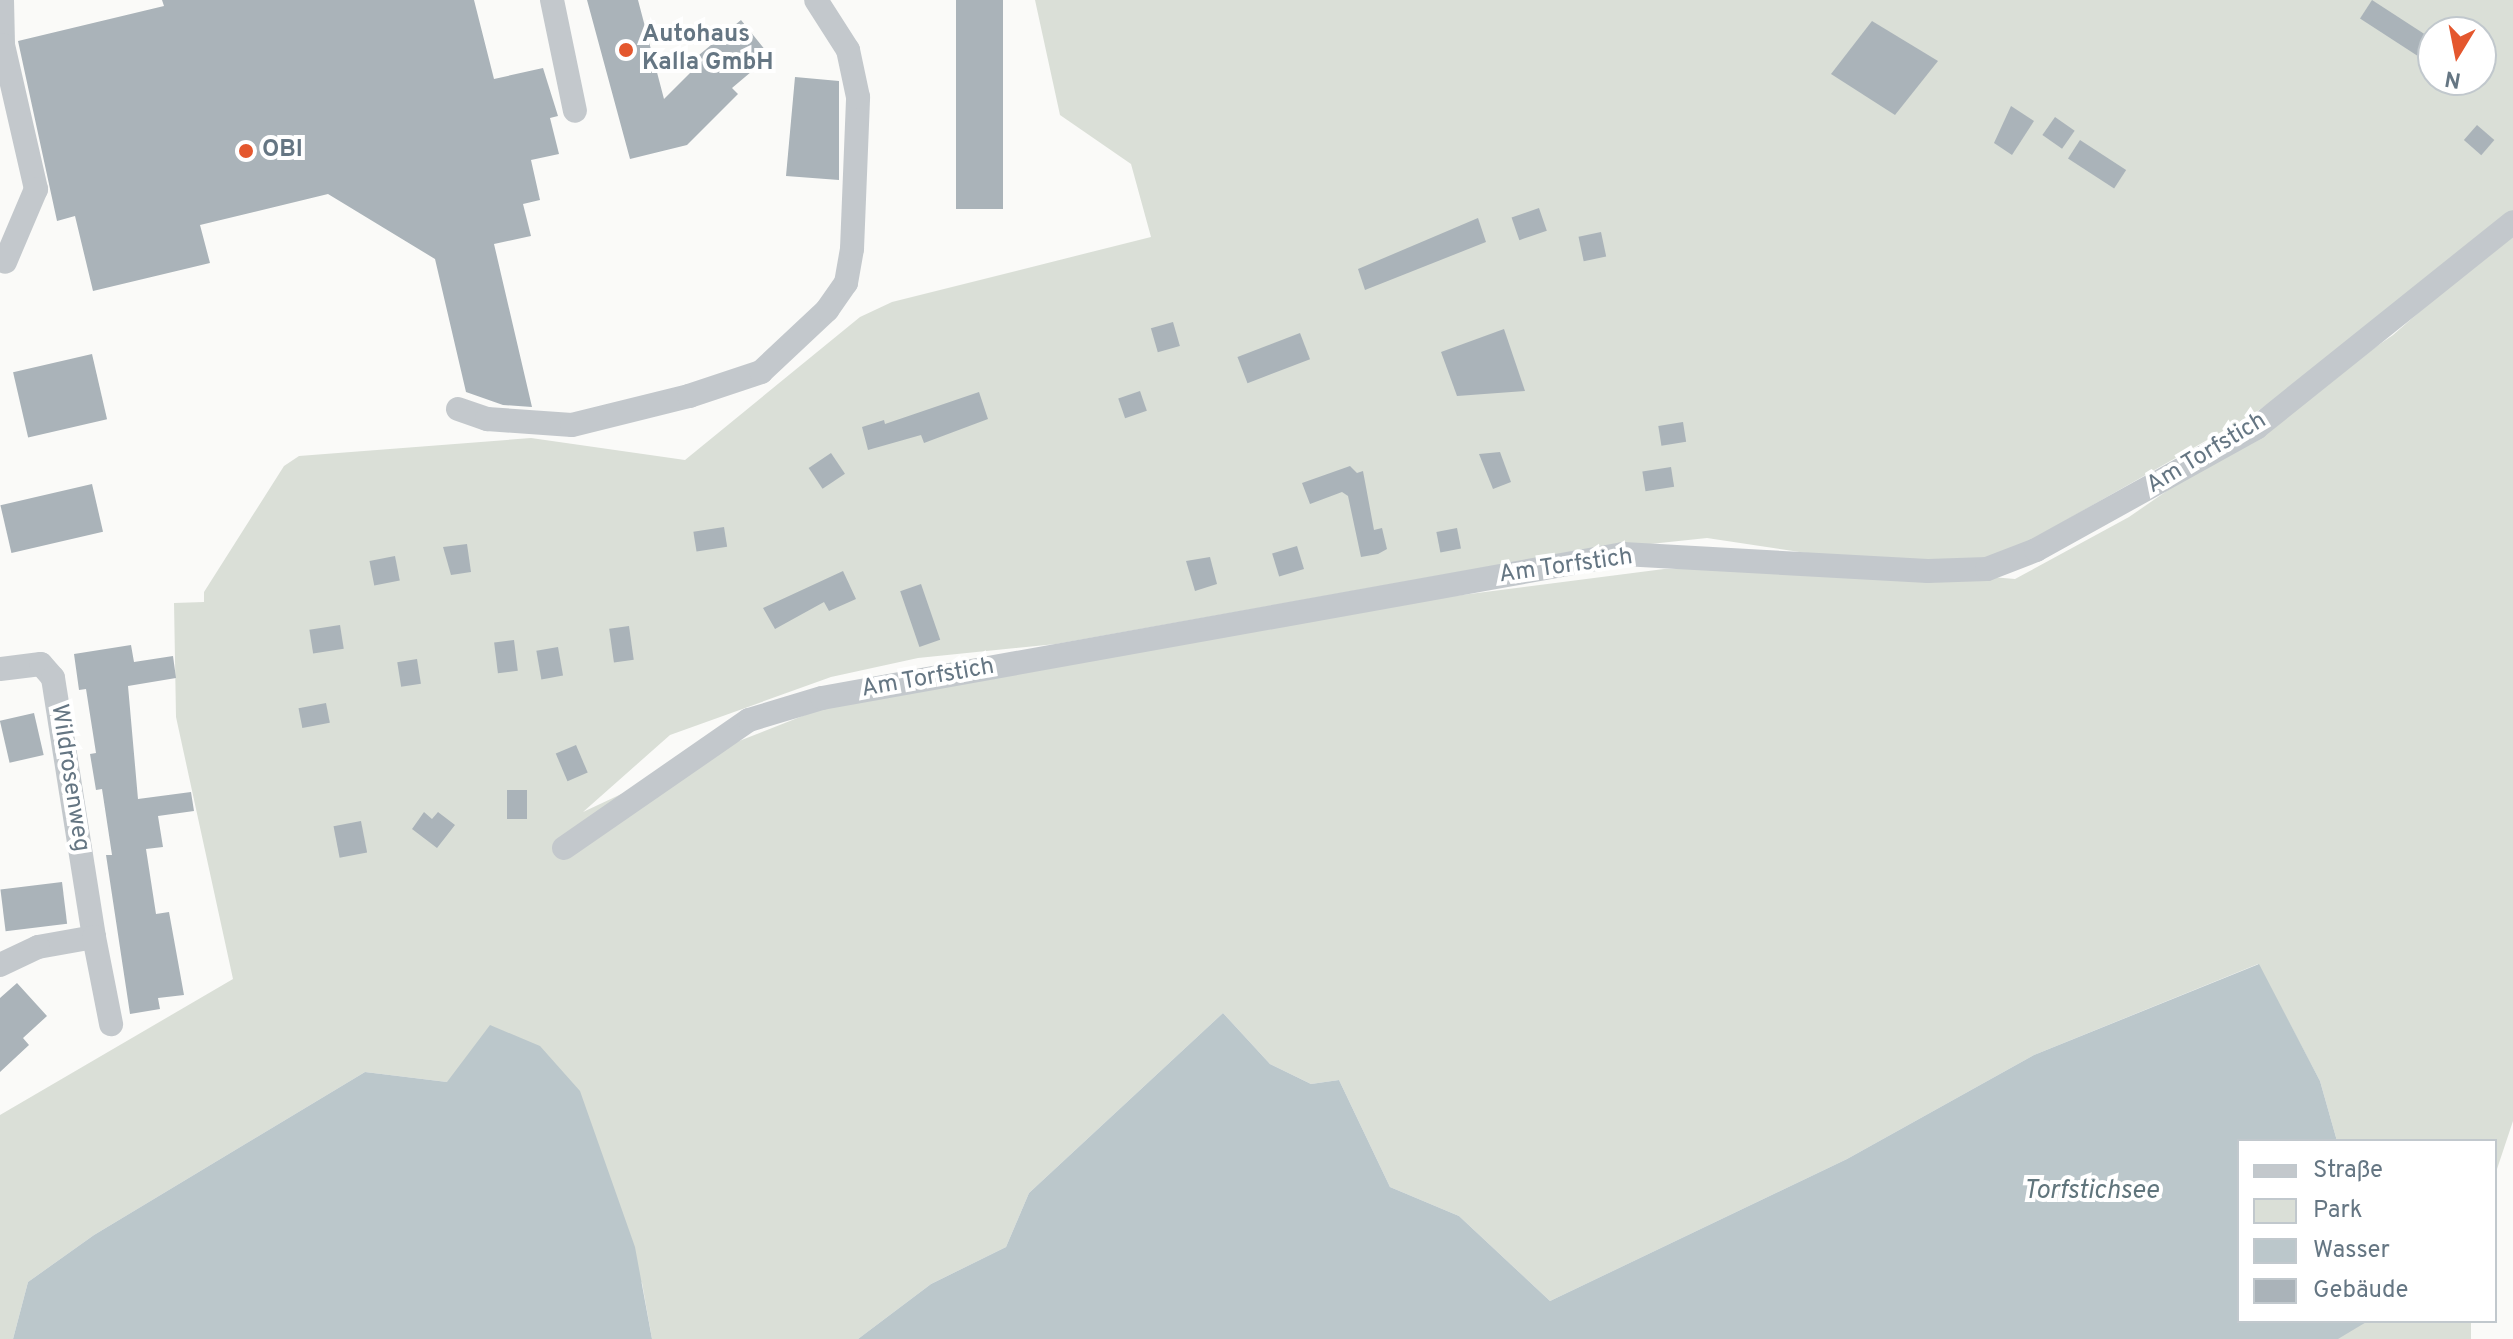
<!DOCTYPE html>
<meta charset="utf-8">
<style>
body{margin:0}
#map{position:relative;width:2513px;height:1339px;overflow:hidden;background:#fafaf8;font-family:Overpass,sans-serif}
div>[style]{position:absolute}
.green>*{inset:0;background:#dadfd7;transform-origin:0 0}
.water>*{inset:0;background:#bbc7cb}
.building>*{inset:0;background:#aab3b9;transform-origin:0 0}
.minor>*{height:24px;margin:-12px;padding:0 12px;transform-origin:12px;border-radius:12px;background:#c3c8cc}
.dots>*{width:22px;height:22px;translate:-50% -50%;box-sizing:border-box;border:4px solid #fff;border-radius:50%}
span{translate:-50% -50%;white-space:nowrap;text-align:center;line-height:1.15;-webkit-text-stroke:8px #fff;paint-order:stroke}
.poi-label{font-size:24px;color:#657683;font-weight:700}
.left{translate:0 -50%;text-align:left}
.street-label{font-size:24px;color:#657683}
.water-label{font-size:26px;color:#60757c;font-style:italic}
.legend{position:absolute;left:2237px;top:1139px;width:260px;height:184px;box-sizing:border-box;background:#fff;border:2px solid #c1c8cd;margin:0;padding:10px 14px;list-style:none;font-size:24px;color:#657683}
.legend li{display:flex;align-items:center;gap:16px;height:40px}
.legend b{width:40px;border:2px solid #c1c8cd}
.north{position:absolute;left:2417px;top:16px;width:80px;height:80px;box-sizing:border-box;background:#fff;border:2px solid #c1c8cd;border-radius:50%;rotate:190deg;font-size:22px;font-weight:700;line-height:32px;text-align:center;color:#657683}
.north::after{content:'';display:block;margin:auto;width:28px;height:36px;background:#e4572e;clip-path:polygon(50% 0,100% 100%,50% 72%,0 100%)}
</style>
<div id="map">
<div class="green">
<i style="clip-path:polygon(evenodd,1035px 0,2513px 0,2513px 221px,2422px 302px,2253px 414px,2003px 556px,1893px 566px,1707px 538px,1565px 553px,1056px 644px,918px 658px,831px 677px,670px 735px,583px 812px,711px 752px,871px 689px,1454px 596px,1664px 569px,1897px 569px,2015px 579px,2129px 517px,2393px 335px,2513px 230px,2513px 1121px,2495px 1175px,2495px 1141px,2337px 1141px,2320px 1081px,2258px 964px,2034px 1055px,1847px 1159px,1550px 1301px,1459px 1216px,1390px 1187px,1339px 1080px,1311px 1084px,1270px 1064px,1223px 1013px,1029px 1193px,1006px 1247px,931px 1284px,858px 1339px,652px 1339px,642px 1283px,447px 1082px,365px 1072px,94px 1235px,28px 1282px,13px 1339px,0 1339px,0 1115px,233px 979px,176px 717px,174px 603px,204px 602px,204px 592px,284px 466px,299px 456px,531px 438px,685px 460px,860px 317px,892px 302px,1151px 237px,1131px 164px,1060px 115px,1035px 0,2433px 32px,2481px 32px,2481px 80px,2433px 80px,2433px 32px)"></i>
<i style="left:2275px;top:1321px;width:196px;height:30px"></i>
</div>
<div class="water">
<i style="clip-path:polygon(2259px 964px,2320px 1081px,2337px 1141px,2239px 1141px,2239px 1321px,2368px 1321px,2338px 1339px,858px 1339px,931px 1284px,1006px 1247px,1029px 1193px,1223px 1013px,1270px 1064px,1311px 1084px,1339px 1080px,1390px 1187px,1459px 1216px,1550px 1301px,1847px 1159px,2034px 1055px)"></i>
<i style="clip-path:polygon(490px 1025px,540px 1046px,580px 1091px,635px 1247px,652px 1339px,13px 1339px,28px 1282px,94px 1235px,365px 1072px,447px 1082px)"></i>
</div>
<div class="building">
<i style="clip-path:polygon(162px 0,474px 0,494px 79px,543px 68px,558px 116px,550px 118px,559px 154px,531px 160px,540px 200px,523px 204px,531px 236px,494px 244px,532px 407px,503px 405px,466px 392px,435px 259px,328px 194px,200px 225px,210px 263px,93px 291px,75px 216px,57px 221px,18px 41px,164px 6px)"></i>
<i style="clip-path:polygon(587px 0,638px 0,664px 99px,703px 60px,699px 55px,741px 20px,770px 56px,732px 88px,738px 94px,687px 145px,630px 159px)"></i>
<i style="left:956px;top:0;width:47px;height:209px"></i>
<i style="left:2372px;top:0;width:73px;height:22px;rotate:33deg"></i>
<i style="clip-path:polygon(1872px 21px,1938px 61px,1895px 115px,1831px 74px)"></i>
<i style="clip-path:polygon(795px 77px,839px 81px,839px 180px,786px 176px)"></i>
<i style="clip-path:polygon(2011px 106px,2034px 121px,2012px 155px,1994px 143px)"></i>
<i style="left:2055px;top:117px;width:24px;height:22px;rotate:35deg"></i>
<i style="left:2477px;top:125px;width:23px;height:20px;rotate:41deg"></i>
<i style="left:2080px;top:140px;width:55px;height:22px;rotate:33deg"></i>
<i style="left:1539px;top:208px;width:24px;height:29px;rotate:71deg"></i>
<i style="clip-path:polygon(1478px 218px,1486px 242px,1365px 290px,1358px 269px)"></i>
<i style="left:1601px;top:232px;width:25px;height:23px;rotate:78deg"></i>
<i style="left:1173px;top:322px;width:25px;height:23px;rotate:74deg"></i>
<i style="clip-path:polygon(1504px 329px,1525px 391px,1457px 396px,1441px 352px)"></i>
<i style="left:1300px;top:333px;width:28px;height:67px;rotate:69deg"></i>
<i style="left:92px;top:354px;width:67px;height:81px;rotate:77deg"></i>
<i style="left:1140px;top:391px;width:21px;height:23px;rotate:71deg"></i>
<i style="clip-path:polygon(979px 392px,988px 419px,924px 443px,921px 435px,868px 450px,862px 427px,884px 420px,885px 424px)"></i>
<i style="left:1683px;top:422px;width:20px;height:25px;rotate:81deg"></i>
<i style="clip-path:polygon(1500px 452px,1511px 482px,1493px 489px,1479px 454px)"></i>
<i style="left:831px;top:453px;width:25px;height:27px;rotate:56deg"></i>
<i style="clip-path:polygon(1350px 466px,1357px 473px,1363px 471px,1374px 530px,1382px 528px,1387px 549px,1378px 554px,1361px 557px,1348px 496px,1342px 492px,1310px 504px,1302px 483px)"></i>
<i style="left:1671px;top:467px;width:20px;height:29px;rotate:81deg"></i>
<i style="left:92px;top:484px;width:49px;height:94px;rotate:77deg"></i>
<i style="left:724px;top:527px;width:20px;height:31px;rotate:81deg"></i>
<i style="left:1457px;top:528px;width:21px;height:21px;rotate:79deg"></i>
<i style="clip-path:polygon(467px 544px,471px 572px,451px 575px,443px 547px)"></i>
<i style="left:1297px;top:546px;width:24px;height:26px;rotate:73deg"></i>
<i style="left:395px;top:556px;width:25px;height:26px;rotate:79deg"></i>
<i style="clip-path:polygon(1210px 557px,1217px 584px,1195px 591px,1186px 561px)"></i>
<i style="clip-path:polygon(843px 571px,856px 599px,829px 611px,824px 602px,775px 629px,763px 608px)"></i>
<i style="left:921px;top:584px;width:59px;height:22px;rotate:71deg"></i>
<i style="left:340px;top:625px;width:24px;height:31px;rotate:81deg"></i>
<i style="left:629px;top:626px;width:34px;height:20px;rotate:82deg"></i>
<i style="left:514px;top:640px;width:31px;height:20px;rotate:83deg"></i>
<i style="clip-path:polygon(131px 645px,134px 662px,173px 656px,176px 678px,128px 686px,138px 799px,191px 792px,194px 811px,158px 816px,163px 847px,146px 849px,156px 914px,169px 912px,184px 995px,158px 998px,160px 1009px,130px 1014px,106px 855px,112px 855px,102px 789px,96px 790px,90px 754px,96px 753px,86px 689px,79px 690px,74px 654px)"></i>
<i style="left:558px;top:647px;width:29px;height:22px;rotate:80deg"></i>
<i style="left:417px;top:659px;width:25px;height:20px;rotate:81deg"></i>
<i style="left:326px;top:703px;width:20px;height:28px;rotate:79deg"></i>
<i style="left:34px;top:713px;width:43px;height:35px;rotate:77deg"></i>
<i style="left:576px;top:745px;width:30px;height:22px;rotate:67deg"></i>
<i style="left:527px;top:790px;width:29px;height:20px;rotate:90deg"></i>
<i style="clip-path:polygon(424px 812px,432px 819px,438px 812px,455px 825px,437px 848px,412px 829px)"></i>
<i style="left:361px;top:821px;width:32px;height:28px;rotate:79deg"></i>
<i style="left:62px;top:882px;width:42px;height:62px;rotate:83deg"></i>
<i style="clip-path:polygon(17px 983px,47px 1016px,23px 1038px,29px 1045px,0 1072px,0 998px)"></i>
</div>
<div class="minor">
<i style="left:2px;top:0;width:45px;rotate:88.7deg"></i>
<i style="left:3px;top:45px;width:148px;rotate:77.1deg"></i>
<i style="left:36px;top:189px;width:79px;rotate:113deg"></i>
<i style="left:552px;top:0;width:113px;rotate:78.3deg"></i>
<i style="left:458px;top:409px;width:31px;rotate:19deg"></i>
<i style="left:487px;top:419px;width:85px;rotate:4deg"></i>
<i style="left:572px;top:425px;width:121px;rotate:-13.9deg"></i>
<i style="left:689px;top:396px;width:76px;rotate:-18.4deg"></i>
<i style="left:761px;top:372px;width:91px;rotate:-43.2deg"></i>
<i style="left:827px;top:310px;width:33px;rotate:-55deg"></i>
<i style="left:846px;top:283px;width:35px;rotate:-80deg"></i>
<i style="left:852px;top:249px;width:152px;rotate:-87.7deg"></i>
<i style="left:858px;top:97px;width:48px;rotate:-102deg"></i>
<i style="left:848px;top:50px;width:59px;rotate:-122.6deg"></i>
<i style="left:0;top:669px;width:41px;rotate:-7deg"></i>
<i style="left:41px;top:664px;width:18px;rotate:49deg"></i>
<i style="left:53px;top:678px;width:262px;rotate:81deg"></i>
<i style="left:94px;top:937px;width:57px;rotate:169.9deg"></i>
<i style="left:38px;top:947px;width:42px;rotate:154.7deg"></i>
<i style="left:564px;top:848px;width:225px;rotate:-34.7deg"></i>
<i style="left:749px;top:720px;width:76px;rotate:-16.8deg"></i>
<i style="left:822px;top:698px;width:814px;rotate:-10.19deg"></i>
<i style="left:1623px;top:554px;width:305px;rotate:3.2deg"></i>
<i style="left:1928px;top:571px;width:59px;rotate:-1.9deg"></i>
<i style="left:1987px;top:569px;width:53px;rotate:-21.2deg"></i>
<i style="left:2036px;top:550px;width:252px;rotate:-29deg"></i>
<i style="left:2256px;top:428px;width:329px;rotate:-38.7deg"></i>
<i style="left:94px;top:937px;width:89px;rotate:78.9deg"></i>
</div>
<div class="dots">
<i style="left:626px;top:50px;background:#e4572e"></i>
<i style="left:246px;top:151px;background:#e4572e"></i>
</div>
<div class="poi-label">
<span class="left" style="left:642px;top:50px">Autohaus<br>Kalla GmbH</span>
<span class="left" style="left:262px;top:151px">OBI</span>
</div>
<div class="street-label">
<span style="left:2207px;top:454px;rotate:-31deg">Am Torfstich</span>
<span style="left:1566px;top:567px;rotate:-8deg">Am Torfstich</span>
<span style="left:928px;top:679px;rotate:-10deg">Am Torfstich</span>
<span style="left:69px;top:778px;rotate:81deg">Wildrosenweg</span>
</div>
<div class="water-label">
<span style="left:2091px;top:1192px">Torfstichsee</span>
</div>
<ul class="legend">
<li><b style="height:10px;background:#c3c8cc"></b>Straße</li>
<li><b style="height:22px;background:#dadfd7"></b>Park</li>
<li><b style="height:22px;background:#bbc7cb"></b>Wasser</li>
<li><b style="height:22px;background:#aab3b9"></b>Gebäude</li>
</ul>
<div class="north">N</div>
</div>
